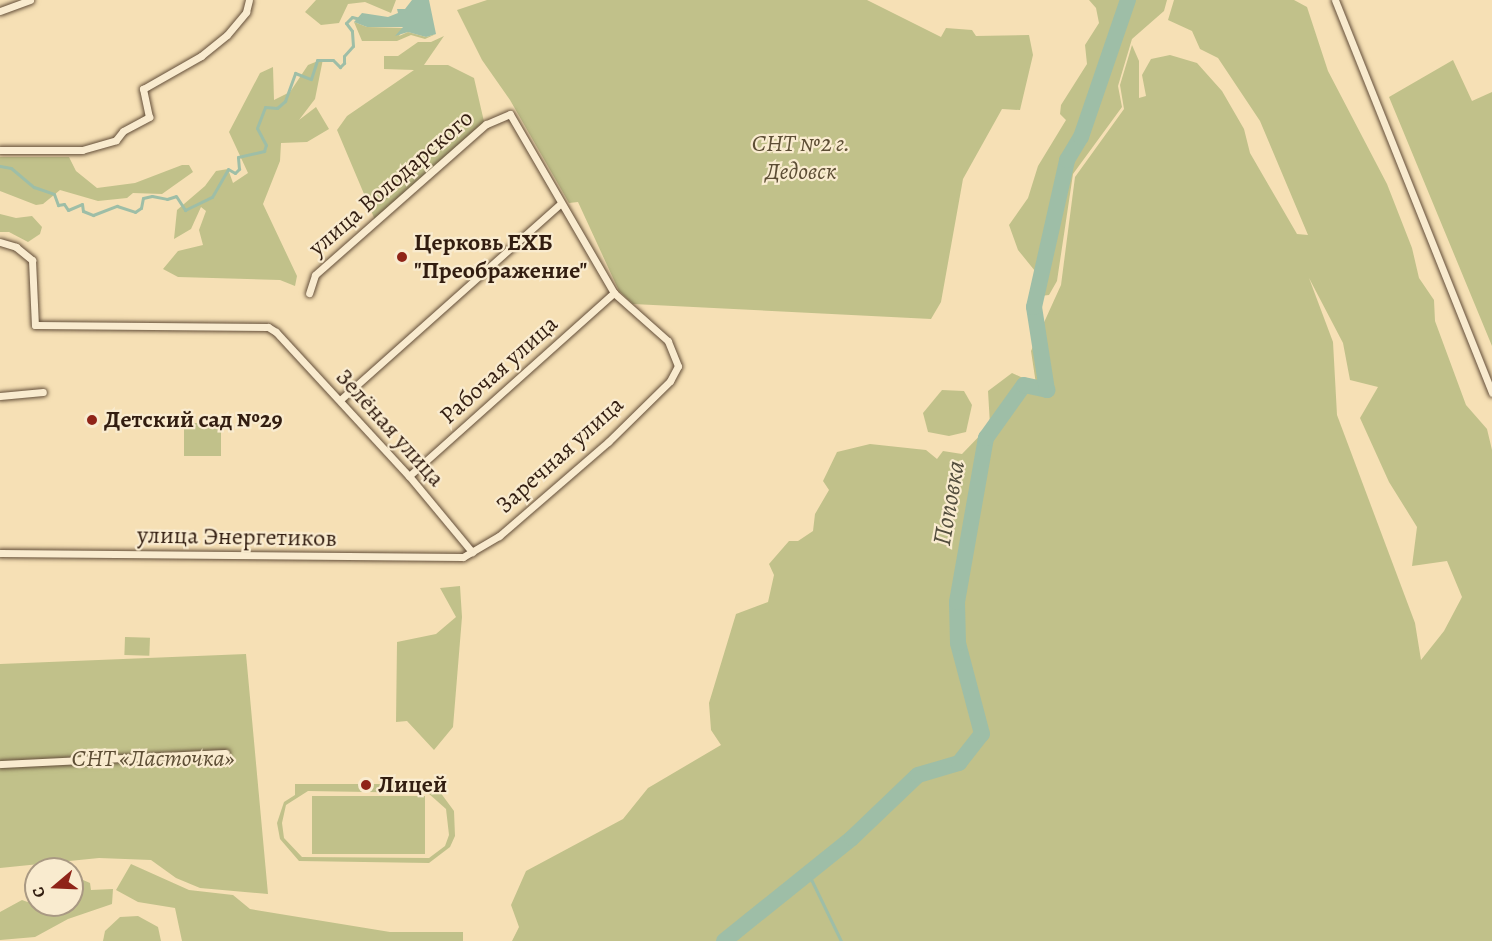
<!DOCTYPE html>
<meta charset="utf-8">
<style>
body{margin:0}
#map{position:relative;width:1492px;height:941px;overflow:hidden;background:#f6e0b5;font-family:Alegreya,serif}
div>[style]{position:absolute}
.green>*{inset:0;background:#c1c18a;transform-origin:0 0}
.water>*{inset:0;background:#9ebea7}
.stream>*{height:3px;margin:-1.5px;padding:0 1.5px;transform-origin:1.5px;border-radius:1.5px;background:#9ebea7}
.river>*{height:16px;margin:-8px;padding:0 8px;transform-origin:8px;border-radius:8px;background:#9ebea7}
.roads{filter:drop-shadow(0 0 2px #634e39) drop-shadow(0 0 2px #634e39)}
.street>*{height:7px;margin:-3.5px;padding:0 3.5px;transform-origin:3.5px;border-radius:3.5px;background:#f9ebcf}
.dots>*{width:16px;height:16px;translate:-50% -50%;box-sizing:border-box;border:3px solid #f9ebcf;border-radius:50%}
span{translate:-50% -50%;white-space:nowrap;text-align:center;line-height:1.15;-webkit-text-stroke:4.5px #f9ebcf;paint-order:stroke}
.park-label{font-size:24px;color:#5d4e35;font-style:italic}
.street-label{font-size:24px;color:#321d10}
.poi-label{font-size:24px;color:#321d10;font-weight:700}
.left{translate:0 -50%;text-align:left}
.water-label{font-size:26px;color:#524d3d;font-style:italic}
.north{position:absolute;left:24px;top:857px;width:60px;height:60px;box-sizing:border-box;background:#f9ebcf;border:2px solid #a99983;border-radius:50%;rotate:251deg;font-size:16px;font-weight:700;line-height:24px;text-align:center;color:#321d10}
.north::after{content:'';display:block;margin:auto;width:21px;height:27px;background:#8f2418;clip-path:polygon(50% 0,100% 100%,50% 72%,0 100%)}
</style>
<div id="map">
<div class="green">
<i style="clip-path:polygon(316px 0,396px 0,391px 13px,365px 2px,348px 4px,339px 23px,321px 25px,305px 12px)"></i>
<i style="clip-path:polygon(487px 0,867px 0,941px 37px,946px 28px,972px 30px,976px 36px,1029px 35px,1033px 55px,1020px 110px,1002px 109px,963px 179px,941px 302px,931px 319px,633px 304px,619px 291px,578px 202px,569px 203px,510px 100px,482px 60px,457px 10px)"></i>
<i style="clip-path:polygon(1089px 0,1167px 0,1164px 11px,1132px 39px,1118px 86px,1122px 107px,1073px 174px,1057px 281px,1049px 295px,1040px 296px,1035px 271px,1018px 250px,1009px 225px,1028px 198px,1038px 166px,1066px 120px,1060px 114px,1061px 105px,1087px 64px,1085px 45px,1099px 23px,1096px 8px)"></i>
<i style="clip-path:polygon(evenodd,1174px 0,1294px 0,1307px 7px,1328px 71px,1387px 184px,1412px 248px,1419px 278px,1434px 300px,1435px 321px,1466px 405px,1487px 429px,1492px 450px,1492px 941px,512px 941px,519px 927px,511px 905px,526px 871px,623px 819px,648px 788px,721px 745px,711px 730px,709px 703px,736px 614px,768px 602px,774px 575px,769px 564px,789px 541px,798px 541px,813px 531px,815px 514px,829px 490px,823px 481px,837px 452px,870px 444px,926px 450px,937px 459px,943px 451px,962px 454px,990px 425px,988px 391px,1012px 373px,1036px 384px,1031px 351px,1061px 285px,1075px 177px,1124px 109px,1120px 85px,1132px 45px,1139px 61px,1139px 98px,1146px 96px,1142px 75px,1151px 59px,1170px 55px,1197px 63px,1222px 91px,1244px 129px,1250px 153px,1297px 234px,1308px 235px,1260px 121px,1218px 58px,1200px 49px,1192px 31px,1168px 20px,1174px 0,1309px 278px,1343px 343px,1350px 380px,1378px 387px,1360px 418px,1389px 482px,1417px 527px,1412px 566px,1447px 561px,1462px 597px,1444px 631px,1421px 660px,1415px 623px,1337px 415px,1333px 342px,1309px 278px)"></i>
<i style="clip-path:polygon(354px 22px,367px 27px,404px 28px,399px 36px,408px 32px,426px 37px,436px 34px,425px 39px,411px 35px,397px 41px,362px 41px)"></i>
<i style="clip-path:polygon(444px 36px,424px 65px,448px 65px,474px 78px,485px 126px,375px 220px,337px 130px,347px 116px,414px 70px,384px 69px,384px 56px,398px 56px,418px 42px,431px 42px)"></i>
<i style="clip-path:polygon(323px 59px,315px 99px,299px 120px,316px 107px,329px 129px,307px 142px,281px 143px,280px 161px,263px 204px,297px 276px,295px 286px,280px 280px,178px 277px,163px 269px,178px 251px,203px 245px,199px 230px,206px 211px,201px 207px,191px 229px,174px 239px,177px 210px,205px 186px,216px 171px,228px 169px,233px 183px,248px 173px,229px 132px,260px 73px,273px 67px,274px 100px,290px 92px,308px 65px)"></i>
<i style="clip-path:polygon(1453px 60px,1472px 101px,1492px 92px,1492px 346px,1389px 97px)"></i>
<i style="clip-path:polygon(0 157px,69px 157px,76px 171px,97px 188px,135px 183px,182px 165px,189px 165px,193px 172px,162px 194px,133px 193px,127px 198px,98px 201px,60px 190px,43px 204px,36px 205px,0 191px)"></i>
<i style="clip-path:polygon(0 214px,16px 218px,32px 216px,42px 227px,40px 234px,28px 242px,9px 232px,0 232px)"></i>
<i style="clip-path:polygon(942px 390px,964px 391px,972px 405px,966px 432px,949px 436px,928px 432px,923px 413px)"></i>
<i style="left:184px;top:423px;width:37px;height:33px"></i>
<i style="clip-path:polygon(460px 586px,462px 617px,453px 727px,434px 750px,407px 721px,396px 722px,397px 642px,436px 634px,456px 617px,440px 588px)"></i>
<i style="left:125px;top:637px;width:25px;height:18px;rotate:2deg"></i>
<i style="clip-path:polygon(246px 654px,268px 894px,200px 888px,176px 878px,151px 860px,99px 858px,0 868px,0 664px)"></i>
<i style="clip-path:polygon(evenodd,295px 784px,441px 784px,440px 792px,454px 811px,455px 836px,450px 847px,429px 863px,299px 861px,280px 839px,277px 823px,284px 802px,295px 795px,295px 784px,308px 791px,428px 793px,446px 809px,449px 835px,445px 846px,429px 858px,302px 857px,284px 838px,282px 823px,286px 805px,308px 791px)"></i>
<i style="left:312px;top:796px;width:113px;height:58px"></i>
<i style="clip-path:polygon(131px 864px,189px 890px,233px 895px,250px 909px,390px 932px,463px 932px,463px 941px,182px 941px,175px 908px,138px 902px,116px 890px)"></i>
<i style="clip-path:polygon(76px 877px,90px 883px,91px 890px,113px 889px,112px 904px,68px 919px,35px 937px,0 940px,0 912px,22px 900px,36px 905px,72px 905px,72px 881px)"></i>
<i style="clip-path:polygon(138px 916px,158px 927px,161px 941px,103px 941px,105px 931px,120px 917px)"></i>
</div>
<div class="water">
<i style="clip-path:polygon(412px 0,429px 0,436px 34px,426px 37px,408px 32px,395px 36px,403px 27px,367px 27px,354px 22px,362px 13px,388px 17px,398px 13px,397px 9px,405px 9px)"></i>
</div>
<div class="stream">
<i style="left:0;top:166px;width:11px;rotate:10deg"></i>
<i style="left:11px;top:168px;width:30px;rotate:40deg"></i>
<i style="left:34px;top:187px;width:21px;rotate:19deg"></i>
<i style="left:54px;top:194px;width:12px;rotate:70deg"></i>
<i style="left:58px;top:205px;width:6px;rotate:-9deg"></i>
<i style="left:64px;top:204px;width:7px;rotate:56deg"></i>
<i style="left:68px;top:210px;width:15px;rotate:-23deg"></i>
<i style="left:82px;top:204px;width:7px;rotate:82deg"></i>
<i style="left:83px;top:211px;width:11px;rotate:22deg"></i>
<i style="left:93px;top:215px;width:26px;rotate:-21deg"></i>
<i style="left:117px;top:206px;width:19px;rotate:18deg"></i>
<i style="left:135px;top:212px;width:7px;rotate:-34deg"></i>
<i style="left:141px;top:208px;width:10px;rotate:-79deg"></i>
<i style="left:143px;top:198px;width:9px;rotate:-13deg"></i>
<i style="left:152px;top:196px;width:15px;rotate:11deg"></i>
<i style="left:167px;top:199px;width:9px;rotate:-18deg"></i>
<i style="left:176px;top:196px;width:17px;rotate:57deg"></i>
<i style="left:185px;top:210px;width:30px;rotate:-26deg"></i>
<i style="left:212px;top:197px;width:32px;rotate:-60deg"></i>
<i style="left:228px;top:169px;width:8px;rotate:30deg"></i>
<i style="left:235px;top:173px;width:6px;rotate:-45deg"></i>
<i style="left:239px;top:169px;width:12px;rotate:-95deg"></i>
<i style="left:238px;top:157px;width:27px;rotate:-13deg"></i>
<i style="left:264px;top:151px;width:6px;rotate:-72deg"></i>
<i style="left:266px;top:145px;width:19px;rotate:-118deg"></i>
<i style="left:257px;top:128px;width:22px;rotate:-69deg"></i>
<i style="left:265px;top:107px;width:12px;rotate:5deg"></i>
<i style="left:277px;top:108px;width:11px;rotate:-41deg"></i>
<i style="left:285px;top:101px;width:30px;rotate:-70deg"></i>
<i style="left:295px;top:73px;width:17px;rotate:21deg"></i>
<i style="left:311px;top:79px;width:20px;rotate:-72deg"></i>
<i style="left:317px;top:60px;width:16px"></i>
<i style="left:333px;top:60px;width:10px;rotate:45deg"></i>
<i style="left:340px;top:67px;width:6px;rotate:-45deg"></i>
<i style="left:344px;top:63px;width:7px;rotate:-90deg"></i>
<i style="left:344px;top:56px;width:13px;rotate:-48deg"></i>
<i style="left:353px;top:46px;width:15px;rotate:-94deg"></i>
<i style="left:352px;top:31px;width:10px;rotate:-127deg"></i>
<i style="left:346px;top:23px;width:8px;rotate:-45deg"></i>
<i style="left:352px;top:17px;width:8px;rotate:14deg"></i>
<i style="left:808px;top:873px;width:76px;rotate:64.1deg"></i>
</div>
<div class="river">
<i style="left:724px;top:941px;width:164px;rotate:-38.8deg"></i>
<i style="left:852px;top:838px;width:91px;rotate:-43.7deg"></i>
<i style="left:918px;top:775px;width:43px;rotate:-16.3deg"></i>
<i style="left:959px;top:763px;width:37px;rotate:-52deg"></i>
<i style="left:982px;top:734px;width:94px;rotate:-104.8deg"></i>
<i style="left:958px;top:643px;width:41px;rotate:-91.4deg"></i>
<i style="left:957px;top:602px;width:167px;rotate:-80deg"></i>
<i style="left:986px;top:438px;width:65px;rotate:-54.4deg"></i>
<i style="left:1024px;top:385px;width:24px;rotate:12deg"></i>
<i style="left:1047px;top:390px;width:84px;rotate:-98.9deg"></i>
<i style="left:1034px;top:307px;width:151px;rotate:-77.3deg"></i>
<i style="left:1067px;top:160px;width:27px;rotate:-59deg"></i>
<i style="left:1081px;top:137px;width:145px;rotate:-71.1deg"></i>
</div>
<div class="roads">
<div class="street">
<i style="left:1335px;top:0;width:423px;rotate:68.2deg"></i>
<i style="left:0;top:11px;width:32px;rotate:-20deg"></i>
<i style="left:0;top:150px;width:82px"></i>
<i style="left:82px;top:150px;width:35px;rotate:-16deg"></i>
<i style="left:116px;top:140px;width:11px;rotate:-52deg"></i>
<i style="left:123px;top:131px;width:30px;rotate:-28deg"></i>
<i style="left:149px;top:117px;width:29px;rotate:-102deg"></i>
<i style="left:143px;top:89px;width:67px;rotate:-29.6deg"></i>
<i style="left:201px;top:56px;width:33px;rotate:-39deg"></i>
<i style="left:227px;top:35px;width:30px;rotate:-50deg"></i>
<i style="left:246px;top:12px;width:12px;rotate:-76deg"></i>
<i style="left:0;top:242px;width:17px;rotate:17deg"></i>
<i style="left:16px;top:247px;width:21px;rotate:39deg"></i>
<i style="left:32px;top:260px;width:65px;rotate:87.4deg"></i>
<i style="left:35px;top:325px;width:233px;rotate:0.5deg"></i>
<i style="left:268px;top:327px;width:9px;rotate:32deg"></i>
<i style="left:276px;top:332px;width:196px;rotate:47.3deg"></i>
<i style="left:409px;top:476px;width:99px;rotate:50.3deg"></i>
<i style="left:0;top:396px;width:43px;rotate:-5.3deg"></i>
<i style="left:340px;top:400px;width:295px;rotate:-41.7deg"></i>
<i style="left:409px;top:476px;width:275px;rotate:-41.8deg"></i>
<i style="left:0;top:553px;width:463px;rotate:0.5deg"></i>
<i style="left:463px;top:557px;width:42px;rotate:-30.3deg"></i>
<i style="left:499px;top:536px;width:144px;rotate:-40.8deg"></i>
<i style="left:608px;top:442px;width:87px;rotate:-44.5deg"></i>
<i style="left:670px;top:381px;width:17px;rotate:-62deg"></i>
<i style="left:678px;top:366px;width:27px;rotate:-112deg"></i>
<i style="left:668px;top:341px;width:72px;rotate:-138.4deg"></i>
<i style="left:614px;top:293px;width:207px;rotate:-120.2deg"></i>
<i style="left:510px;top:114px;width:26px;rotate:157deg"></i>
<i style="left:486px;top:124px;width:228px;rotate:138.6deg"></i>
<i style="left:315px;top:275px;width:19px;rotate:108deg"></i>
<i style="left:0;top:764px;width:226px;rotate:-2.8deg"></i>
</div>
</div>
<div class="dots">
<i style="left:402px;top:257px;background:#8f2418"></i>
<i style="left:92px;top:420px;background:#8f2418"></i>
<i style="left:366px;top:785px;background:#8f2418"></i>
</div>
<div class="park-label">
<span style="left:801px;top:158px">СНТ №2 г.<br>Дедовск</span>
<span style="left:153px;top:759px">СНТ «Ласточка»</span>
</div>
<div class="street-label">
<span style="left:391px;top:183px;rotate:-41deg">улица Володарского</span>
<span style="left:499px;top:370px;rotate:-42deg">Рабочая улица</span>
<span style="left:390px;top:428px;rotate:48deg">Зелёная улица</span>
<span style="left:560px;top:455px;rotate:-42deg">Заречная улица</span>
<span style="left:237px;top:537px;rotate:1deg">улица Энергетиков</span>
</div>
<div class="poi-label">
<span class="left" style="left:414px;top:257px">Церковь ЕХБ<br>"Преображение"</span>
<span class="left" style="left:104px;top:420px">Детский сад №29</span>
<span class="left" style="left:378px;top:785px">Лицей</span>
</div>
<div class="water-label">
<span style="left:949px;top:503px;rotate:-80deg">Поповка</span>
</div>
<div class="north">С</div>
</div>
